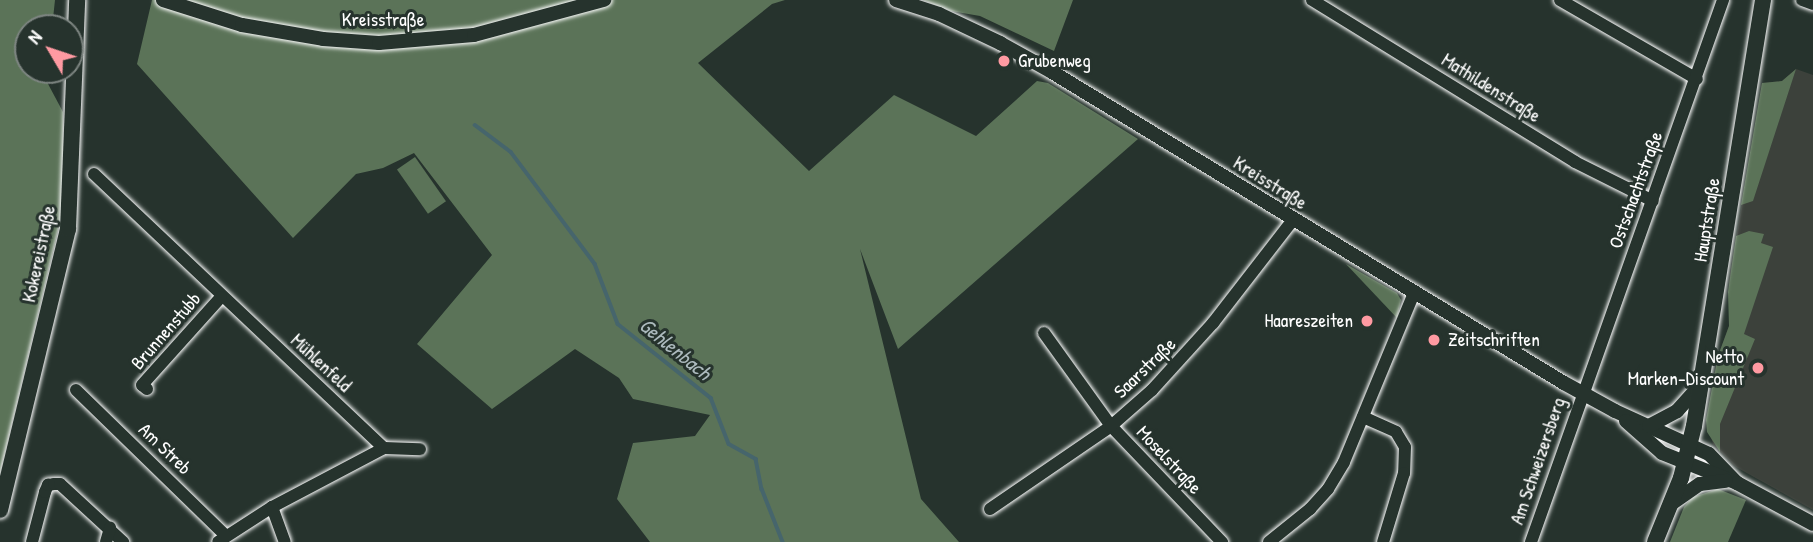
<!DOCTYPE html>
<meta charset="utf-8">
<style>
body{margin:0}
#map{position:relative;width:1813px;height:542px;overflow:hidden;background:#26332d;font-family:"Patrick Hand",sans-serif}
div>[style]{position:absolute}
.built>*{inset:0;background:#3c413b}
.green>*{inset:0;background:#5b7358;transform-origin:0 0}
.stream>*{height:3.5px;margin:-1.75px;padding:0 1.75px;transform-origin:1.75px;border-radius:1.75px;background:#46656c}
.roads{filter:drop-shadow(0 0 2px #fff) drop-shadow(0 0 2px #fff)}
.minor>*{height:12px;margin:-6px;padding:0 6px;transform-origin:6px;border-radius:6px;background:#26332d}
.tertiary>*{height:14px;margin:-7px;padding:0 7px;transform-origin:7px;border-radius:7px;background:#26332d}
.secondary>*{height:16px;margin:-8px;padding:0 8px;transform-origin:8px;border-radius:8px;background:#26332d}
.dots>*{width:19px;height:19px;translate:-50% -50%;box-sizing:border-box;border:4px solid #26332d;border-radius:50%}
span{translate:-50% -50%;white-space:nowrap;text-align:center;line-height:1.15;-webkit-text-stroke:6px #26332d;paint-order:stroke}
.street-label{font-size:19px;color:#fff}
.poi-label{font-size:19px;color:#fff}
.left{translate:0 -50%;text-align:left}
.right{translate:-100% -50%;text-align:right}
.water-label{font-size:21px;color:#acbabd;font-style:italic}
.north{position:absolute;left:14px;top:14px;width:70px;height:70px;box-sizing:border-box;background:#26332d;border:2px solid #7d8581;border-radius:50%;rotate:309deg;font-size:19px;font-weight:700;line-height:28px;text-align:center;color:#fff}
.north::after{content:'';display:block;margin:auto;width:24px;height:32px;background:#ff9aa2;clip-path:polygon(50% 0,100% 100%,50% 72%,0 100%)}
</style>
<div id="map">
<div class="built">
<i style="clip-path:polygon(1796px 69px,1813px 75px,1813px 510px,1736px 467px,1713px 444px,1706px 420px,1718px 356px,1729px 326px,1729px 281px,1762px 83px,1782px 81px)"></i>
</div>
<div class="green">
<i style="clip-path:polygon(0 0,55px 0,52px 28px,28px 28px,28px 70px,48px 70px,47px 82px,63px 112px,64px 205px,0 473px)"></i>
<i style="clip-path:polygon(152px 0,785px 0,772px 4px,698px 63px,809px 171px,894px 95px,976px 136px,1037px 81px,1048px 83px,1138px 139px,898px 349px,860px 249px,921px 499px,959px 542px,650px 542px,617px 499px,633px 443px,695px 436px,710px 415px,633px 399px,619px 378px,575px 349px,492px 409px,417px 344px,492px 255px,414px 153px,383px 168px,356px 174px,293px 238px,137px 64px)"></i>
<i style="clip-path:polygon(923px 0,1073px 0,1054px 51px,980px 16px,951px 11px)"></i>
<i style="clip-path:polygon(1796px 69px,1753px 201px,1741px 205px,1762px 83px,1782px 81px)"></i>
<i style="left:415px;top:157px;width:54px;height:22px;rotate:55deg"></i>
<i style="clip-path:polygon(1749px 231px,1764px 234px,1761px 243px,1773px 247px,1744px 334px,1755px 339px,1720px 424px,1720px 452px,1707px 432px,1706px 420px,1718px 356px,1729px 326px,1728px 292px,1736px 236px)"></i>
<i style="clip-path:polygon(1346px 264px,1397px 293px,1401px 300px,1397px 318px)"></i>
<i style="clip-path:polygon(1718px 489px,1746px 500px,1728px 542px,1670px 542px,1684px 507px,1693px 497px)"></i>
</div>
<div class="stream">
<i style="left:475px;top:125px;width:45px;rotate:36.9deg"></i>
<i style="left:511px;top:152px;width:140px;rotate:53.1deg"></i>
<i style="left:595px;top:264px;width:64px;rotate:69deg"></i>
<i style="left:618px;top:324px;width:119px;rotate:38.5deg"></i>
<i style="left:711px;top:398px;width:49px;rotate:68.6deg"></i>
<i style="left:729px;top:444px;width:31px;rotate:29deg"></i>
<i style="left:756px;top:459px;width:31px;rotate:79deg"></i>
<i style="left:762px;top:489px;width:57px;rotate:68.4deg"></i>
</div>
<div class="roads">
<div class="minor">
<i style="left:1312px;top:0;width:309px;rotate:31.6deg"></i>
<i style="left:1575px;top:162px;width:87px;rotate:26.6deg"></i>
<i style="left:1560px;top:0;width:158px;rotate:30deg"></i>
<i style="left:1802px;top:0;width:12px;rotate:20deg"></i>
<i style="left:94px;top:174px;width:399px;rotate:43.4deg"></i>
<i style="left:384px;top:448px;width:127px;rotate:152.2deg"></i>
<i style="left:272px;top:507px;width:64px;rotate:147.1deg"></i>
<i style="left:1044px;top:333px;width:115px;rotate:54.2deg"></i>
<i style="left:1111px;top:426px;width:161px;rotate:46.3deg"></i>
<i style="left:147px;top:389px;width:6px;rotate:-141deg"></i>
<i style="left:142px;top:385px;width:118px;rotate:-48.1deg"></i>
<i style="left:76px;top:390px;width:209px;rotate:44.2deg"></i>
<i style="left:1363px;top:417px;width:36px;rotate:24deg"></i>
<i style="left:1396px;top:432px;width:17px;rotate:59deg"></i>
<i style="left:1405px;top:447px;width:26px;rotate:92deg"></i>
<i style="left:1404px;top:473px;width:72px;rotate:106.9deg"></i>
<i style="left:384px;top:448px;width:36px;rotate:2deg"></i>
<i style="left:272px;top:507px;width:37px;rotate:70deg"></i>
<i style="left:990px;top:509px;width:147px;rotate:-34.4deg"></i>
<i style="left:1111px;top:426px;width:55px;rotate:-41.3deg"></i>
<i style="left:1152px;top:390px;width:91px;rotate:-47.7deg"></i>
<i style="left:1213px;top:323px;width:130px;rotate:-52.2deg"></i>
<i style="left:32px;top:542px;width:52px;rotate:-75.4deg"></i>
<i style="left:45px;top:492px;width:8px;rotate:-67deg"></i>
<i style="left:48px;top:485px;width:6px;rotate:-9deg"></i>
<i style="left:54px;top:484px;width:6px"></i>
<i style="left:60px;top:484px;width:86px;rotate:42.6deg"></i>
<i style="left:106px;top:542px;width:15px;rotate:-74deg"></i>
<i style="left:1269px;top:542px;width:53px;rotate:-38.8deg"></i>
<i style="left:1310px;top:509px;width:27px;rotate:-48deg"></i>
<i style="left:1328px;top:489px;width:31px;rotate:-59deg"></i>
<i style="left:1344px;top:462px;width:183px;rotate:-67.5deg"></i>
<i style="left:1531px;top:542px;width:575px;rotate:-70.49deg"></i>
</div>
<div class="tertiary">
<i style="left:163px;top:0;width:83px;rotate:17.6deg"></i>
<i style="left:242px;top:25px;width:82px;rotate:9.8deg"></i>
<i style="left:323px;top:39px;width:56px;rotate:4.1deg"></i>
<i style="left:379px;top:43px;width:95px;rotate:-4.8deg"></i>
<i style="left:474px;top:35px;width:135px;rotate:-15.1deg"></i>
<i style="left:896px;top:0;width:45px;rotate:18deg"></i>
<i style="left:939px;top:14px;width:68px;rotate:25.4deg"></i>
<i style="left:1000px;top:43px;width:60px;rotate:29.1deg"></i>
<i style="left:1052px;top:72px;width:599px;rotate:31.28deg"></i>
<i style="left:1564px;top:383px;width:58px;rotate:28.8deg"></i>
<i style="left:1615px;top:411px;width:103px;rotate:24.6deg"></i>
<i style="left:1709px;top:454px;width:40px;rotate:46deg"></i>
<i style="left:1626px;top:421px;width:48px;rotate:41.6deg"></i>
<i style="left:1662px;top:453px;width:81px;rotate:21.8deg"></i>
<i style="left:1737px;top:483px;width:86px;rotate:28.3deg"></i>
<i style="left:1649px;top:426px;width:32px;rotate:-28deg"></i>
<i style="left:1677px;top:411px;width:36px;rotate:-48deg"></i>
<i style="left:1671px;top:504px;width:35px;rotate:-35deg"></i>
<i style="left:1700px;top:484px;width:26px;rotate:-7deg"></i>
</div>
<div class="secondary">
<i style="left:0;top:510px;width:289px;rotate:-76.4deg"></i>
<i style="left:68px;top:229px;width:229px;rotate:-87.7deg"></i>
<i style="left:1655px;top:542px;width:69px;rotate:-67.9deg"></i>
<i style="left:1681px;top:478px;width:54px;rotate:-76deg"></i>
<i style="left:1694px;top:426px;width:432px;rotate:-80.8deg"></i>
</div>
</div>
<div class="dots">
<i style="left:1004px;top:61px;background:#ff9aa2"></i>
<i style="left:1367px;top:321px;background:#ff9aa2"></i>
<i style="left:1434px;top:340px;background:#ff9aa2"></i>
<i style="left:1758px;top:368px;background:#ff9aa2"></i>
</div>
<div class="street-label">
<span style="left:383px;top:20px">Kreisstraße</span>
<span style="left:1491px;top:88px;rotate:32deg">Mathildenstraße</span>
<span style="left:1270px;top:183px;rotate:32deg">Kreisstraße</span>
<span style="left:1636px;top:190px;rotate:-70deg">Ostschachtstraße</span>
<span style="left:1707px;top:220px;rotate:-81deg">Hauptstraße</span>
<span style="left:39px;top:254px;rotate:-78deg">Kokereistraße</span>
<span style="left:166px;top:331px;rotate:-49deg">Brunnenstubb</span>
<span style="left:321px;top:363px;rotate:43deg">Mühlenfeld</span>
<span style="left:1145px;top:368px;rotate:-44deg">Saarstraße</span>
<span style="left:165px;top:449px;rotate:44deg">Am Streb</span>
<span style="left:1169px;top:460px;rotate:47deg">Moselstraße</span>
<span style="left:1538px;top:461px;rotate:-71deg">Am Schweizersberg</span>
</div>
<div class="poi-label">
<span class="left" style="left:1018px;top:61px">Grubenweg</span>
<span class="right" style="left:1353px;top:321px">Haareszeiten</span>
<span class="left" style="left:1448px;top:340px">Zeitschriften</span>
<span class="right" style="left:1744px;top:368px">Netto<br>Marken-Discount</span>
</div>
<div class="water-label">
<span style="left:675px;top:349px;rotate:39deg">Gehlenbach</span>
</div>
<div class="north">N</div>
</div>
